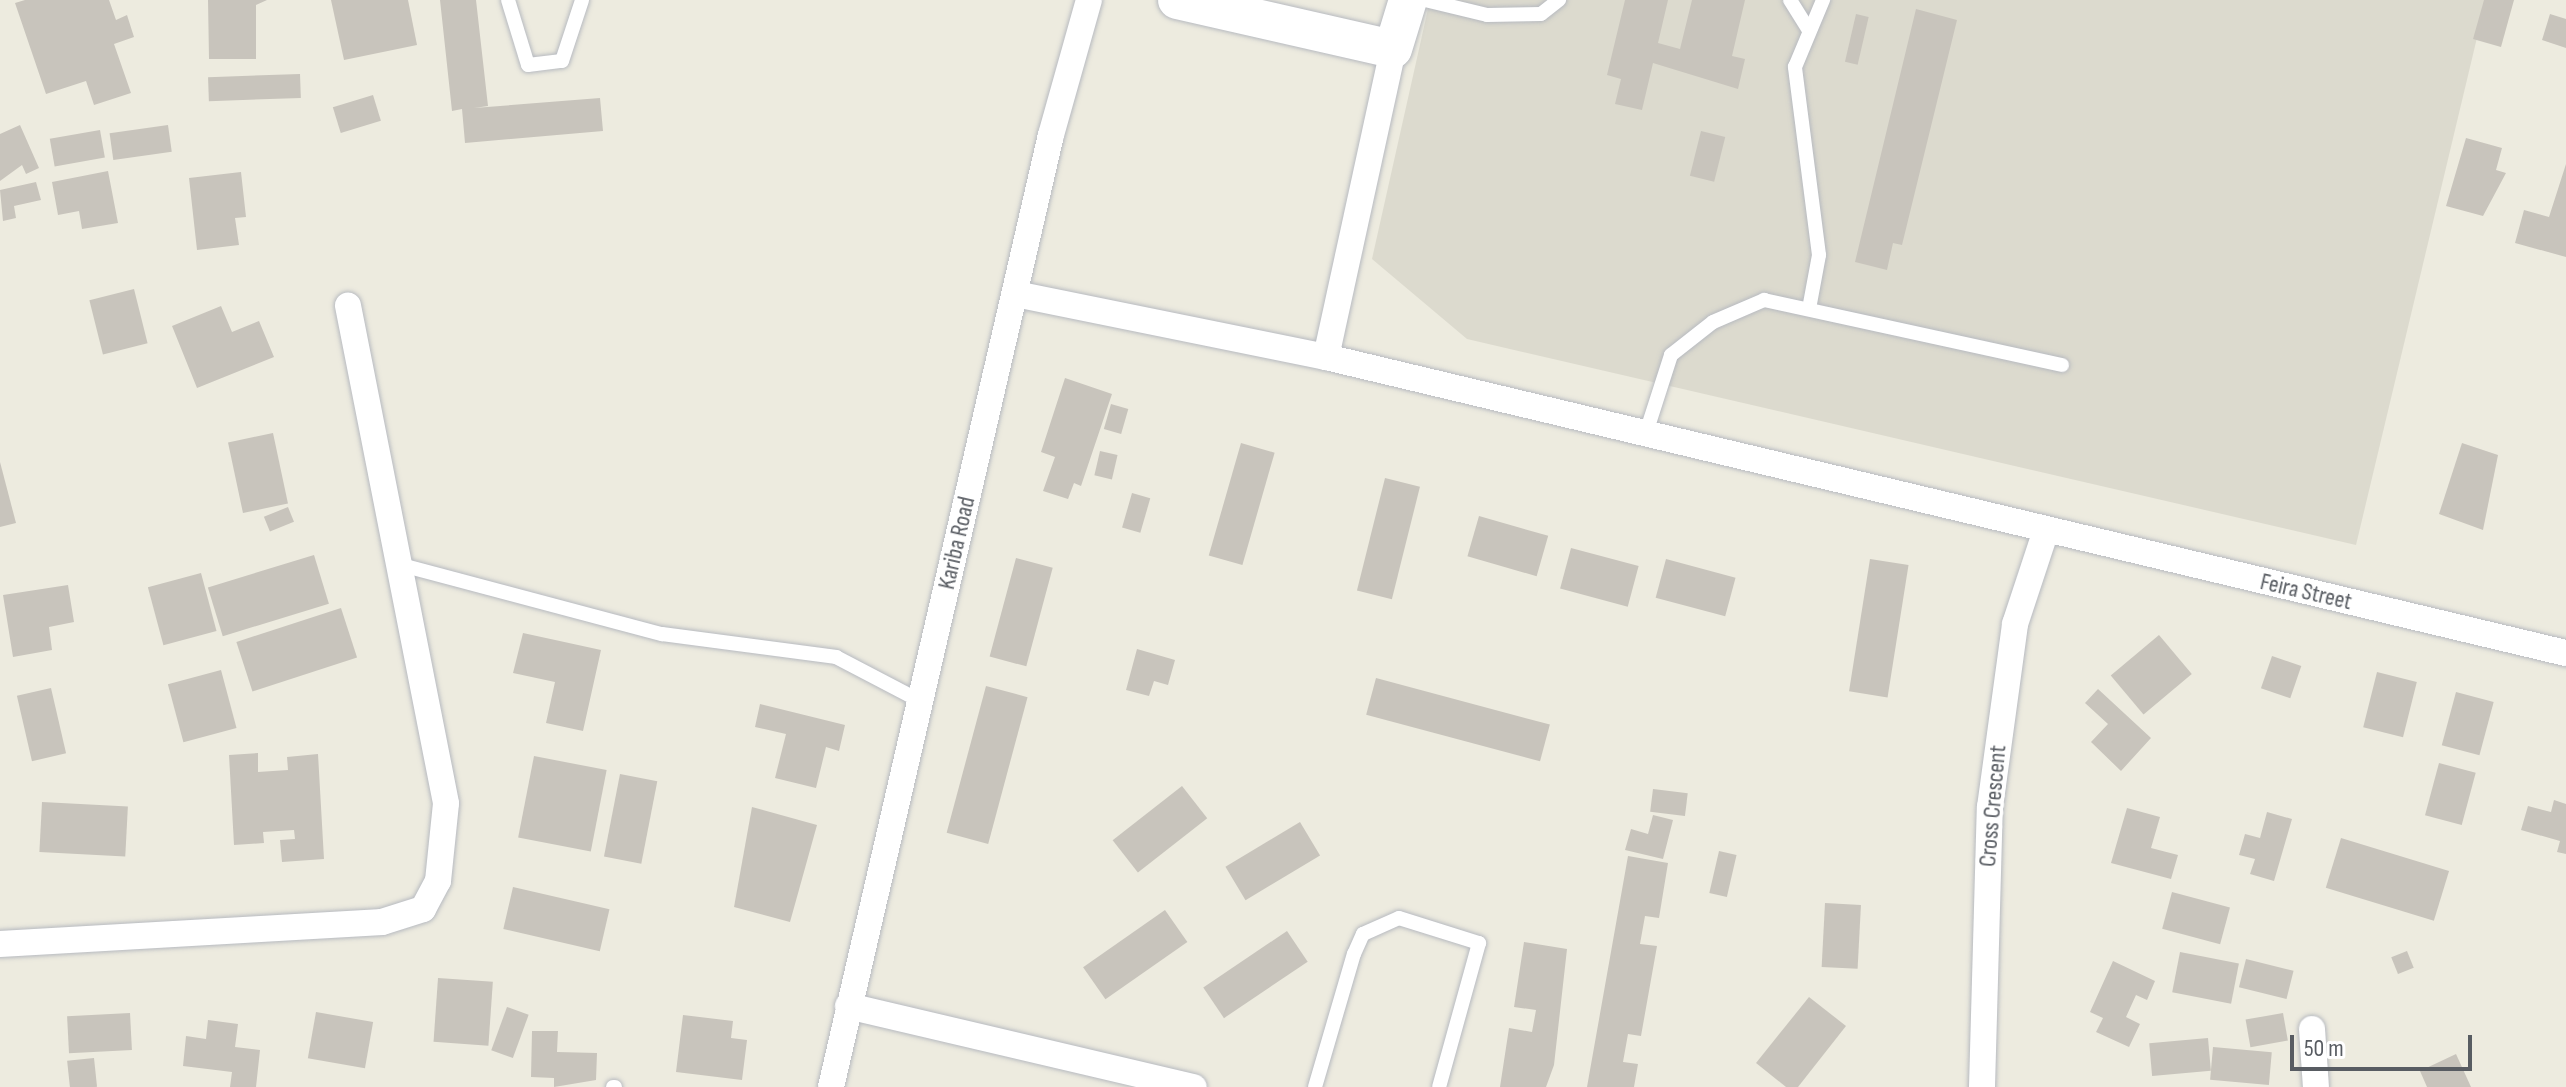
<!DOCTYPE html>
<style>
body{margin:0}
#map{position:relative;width:2566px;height:1087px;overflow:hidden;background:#edebdf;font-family:"Sofia Sans Condensed",sans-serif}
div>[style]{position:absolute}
.education>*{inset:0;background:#dcdace}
.building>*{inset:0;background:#c8c4bc;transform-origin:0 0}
.roads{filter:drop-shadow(0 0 2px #b7bac0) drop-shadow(0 0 2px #b7bac0)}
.lane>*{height:14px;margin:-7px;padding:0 7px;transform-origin:7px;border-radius:7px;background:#fff}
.street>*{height:26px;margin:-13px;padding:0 13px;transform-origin:13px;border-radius:13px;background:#fff}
.secondary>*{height:38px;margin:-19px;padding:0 19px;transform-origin:19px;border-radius:19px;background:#fff}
span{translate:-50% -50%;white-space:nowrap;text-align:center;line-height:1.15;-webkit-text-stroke:7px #fff;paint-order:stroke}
.street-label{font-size:24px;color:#585c62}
.scale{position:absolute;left:2290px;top:1035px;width:182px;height:36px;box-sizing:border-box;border:4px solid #585c62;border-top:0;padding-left:10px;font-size:24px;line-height:28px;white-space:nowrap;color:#585c62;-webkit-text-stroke:6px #fff;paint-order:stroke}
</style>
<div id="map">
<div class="education">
<i style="clip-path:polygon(1430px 0,2486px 0,2356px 545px,1467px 339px,1372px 259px)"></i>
</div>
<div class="building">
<i style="clip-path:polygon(25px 0,109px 0,116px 20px,127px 15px,134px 37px,114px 44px,131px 93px,94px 105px,86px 81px,46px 94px,15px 3px)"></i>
<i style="clip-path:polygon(208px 0,267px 0,256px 5px,256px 59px,209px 59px)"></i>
<i style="clip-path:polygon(331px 0,408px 0,417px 45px,344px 60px)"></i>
<i style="clip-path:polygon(440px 0,476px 0,488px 106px,474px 108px,600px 98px,603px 131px,465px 143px,462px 109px,452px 111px)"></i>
<i style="clip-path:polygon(1625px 0,1668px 0,1658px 43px,1680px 49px,1692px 0,1745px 0,1732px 56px,1745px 59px,1738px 89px,1653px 63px,1642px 110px,1615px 104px,1621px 79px,1607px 75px)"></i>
<i style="clip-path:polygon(2484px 0,2514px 0,2501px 47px,2473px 39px)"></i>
<i style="clip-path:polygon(1916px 9px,1957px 20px,1902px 245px,1893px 243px,1887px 270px,1855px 262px)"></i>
<i style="left:1856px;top:14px;width:13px;height:49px;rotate:13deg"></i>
<i style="clip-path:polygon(2550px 14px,2566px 19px,2566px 48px,2542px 40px)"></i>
<i style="left:300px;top:74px;width:24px;height:92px;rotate:88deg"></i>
<i style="left:373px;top:95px;width:27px;height:42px;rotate:73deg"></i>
<i style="clip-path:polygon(20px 125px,39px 168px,26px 174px,22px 165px,0 181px,0 134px)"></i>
<i style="left:168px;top:125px;width:27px;height:59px;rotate:82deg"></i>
<i style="left:100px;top:130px;width:28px;height:51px;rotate:80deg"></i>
<i style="left:1701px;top:131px;width:25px;height:46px;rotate:14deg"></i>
<i style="clip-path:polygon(2466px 138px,2502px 148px,2496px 170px,2506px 173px,2483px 216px,2446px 206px)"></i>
<i style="clip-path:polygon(2566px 164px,2566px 257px,2515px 243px,2524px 210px,2549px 217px)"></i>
<i style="clip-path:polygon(108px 171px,118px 223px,82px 229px,79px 211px,58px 215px,52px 182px)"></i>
<i style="clip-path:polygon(241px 172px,246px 217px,235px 218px,239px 245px,197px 250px,189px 178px)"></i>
<i style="clip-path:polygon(36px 182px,41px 200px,14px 206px,16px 218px,3px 221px,0 190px)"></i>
<i style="left:134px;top:289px;width:56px;height:46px;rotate:76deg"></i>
<i style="clip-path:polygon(221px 306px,232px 332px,259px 321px,274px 357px,197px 388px,172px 326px)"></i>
<i style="clip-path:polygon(1065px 378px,1112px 394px,1081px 486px,1074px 483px,1068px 499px,1043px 491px,1055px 457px,1041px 452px)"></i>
<i style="left:1111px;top:404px;width:18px;height:26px;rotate:16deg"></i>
<i style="left:273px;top:433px;width:72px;height:46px;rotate:78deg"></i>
<i style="left:1241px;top:443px;width:35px;height:117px;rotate:16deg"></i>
<i style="clip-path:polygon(2462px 443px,2498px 455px,2483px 530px,2439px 514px)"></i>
<i style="left:1100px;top:451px;width:18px;height:25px;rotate:13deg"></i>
<i style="clip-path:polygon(0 462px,16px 523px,0 527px)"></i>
<i style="left:1385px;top:478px;width:36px;height:116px;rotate:14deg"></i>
<i style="left:1132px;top:493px;width:19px;height:36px;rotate:16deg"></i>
<i style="left:288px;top:507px;width:16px;height:26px;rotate:68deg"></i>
<i style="left:1479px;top:516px;width:72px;height:42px;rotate:16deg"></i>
<i style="left:1571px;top:548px;width:70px;height:42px;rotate:15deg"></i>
<i style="left:314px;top:555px;width:51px;height:111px;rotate:73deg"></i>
<i style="left:1016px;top:558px;width:38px;height:102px;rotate:15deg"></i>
<i style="left:1666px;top:559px;width:72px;height:40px;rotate:15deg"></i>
<i style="left:1870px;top:559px;width:39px;height:134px;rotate:9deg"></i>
<i style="left:201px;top:573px;width:60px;height:55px;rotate:75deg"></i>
<i style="clip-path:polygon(68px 585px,74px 622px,49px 627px,52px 650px,13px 657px,3px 595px)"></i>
<i style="left:341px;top:608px;width:52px;height:110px;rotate:72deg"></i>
<i style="clip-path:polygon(523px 633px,601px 650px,583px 731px,546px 723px,555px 682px,513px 673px)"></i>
<i style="left:2159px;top:635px;width:51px;height:63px;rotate:50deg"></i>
<i style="clip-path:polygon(1137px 649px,1175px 660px,1168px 685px,1154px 681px,1149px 696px,1126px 690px)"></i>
<i style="left:2272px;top:656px;width:31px;height:34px;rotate:19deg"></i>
<i style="left:221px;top:670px;width:60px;height:55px;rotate:75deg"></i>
<i style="left:2377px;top:672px;width:41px;height:57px;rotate:14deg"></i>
<i style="left:1376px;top:678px;width:180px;height:38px;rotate:15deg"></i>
<i style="left:986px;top:686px;width:43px;height:152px;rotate:15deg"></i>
<i style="left:51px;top:688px;width:67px;height:35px;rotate:77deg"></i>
<i style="clip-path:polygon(2098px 689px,2151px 738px,2121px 771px,2091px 742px,2108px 724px,2085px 703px)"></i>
<i style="left:2456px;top:692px;width:39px;height:55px;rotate:15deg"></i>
<i style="clip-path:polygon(760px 704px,845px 725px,839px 751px,826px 747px,816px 788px,775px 778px,786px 734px,755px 727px)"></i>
<i style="clip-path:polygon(258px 753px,258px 772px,288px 770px,287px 757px,318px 754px,324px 859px,282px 862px,280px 840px,295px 839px,294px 830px,263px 832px,264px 843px,234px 845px,229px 755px)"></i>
<i style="left:534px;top:756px;width:74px;height:83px;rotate:11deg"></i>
<i style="left:2439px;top:763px;width:38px;height:54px;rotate:15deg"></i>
<i style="left:620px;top:774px;width:38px;height:84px;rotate:11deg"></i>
<i style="left:1182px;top:786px;width:41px;height:88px;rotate:52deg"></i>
<i style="left:1653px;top:789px;width:35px;height:23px;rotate:7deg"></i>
<i style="clip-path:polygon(2554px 800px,2566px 804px,2566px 854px,2557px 852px,2560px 841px,2521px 830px,2528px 806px,2551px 812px)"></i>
<i style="left:42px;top:802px;width:86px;height:50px;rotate:3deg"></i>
<i style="clip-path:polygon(752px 807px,817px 825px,790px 922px,734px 907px)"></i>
<i style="clip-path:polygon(2127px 808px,2160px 817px,2151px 848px,2178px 855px,2171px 879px,2111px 863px)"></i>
<i style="clip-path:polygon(2267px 812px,2292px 819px,2274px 881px,2250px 874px,2255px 859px,2239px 855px,2245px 834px,2260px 838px)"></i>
<i style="clip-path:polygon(1653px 815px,1673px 820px,1663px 859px,1625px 850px,1631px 829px,1648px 834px)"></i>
<i style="left:1300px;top:822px;width:39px;height:87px;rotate:59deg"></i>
<i style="left:2341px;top:838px;width:113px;height:52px;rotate:17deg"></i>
<i style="left:1719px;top:851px;width:18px;height:43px;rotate:13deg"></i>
<i style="clip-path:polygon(1628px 856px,1668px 863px,1659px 918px,1645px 916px,1640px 944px,1657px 946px,1641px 1036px,1628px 1034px,1623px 1062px,1638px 1064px,1634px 1087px,1587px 1087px)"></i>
<i style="left:513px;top:887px;width:99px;height:43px;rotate:13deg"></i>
<i style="left:2172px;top:892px;width:60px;height:38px;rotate:15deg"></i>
<i style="left:1825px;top:903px;width:36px;height:64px;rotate:3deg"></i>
<i style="left:1165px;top:910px;width:39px;height:100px;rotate:55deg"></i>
<i style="left:1287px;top:931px;width:37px;height:101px;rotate:56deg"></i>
<i style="clip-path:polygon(1524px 942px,1567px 949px,1554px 1065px,1546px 1087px,1500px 1087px,1509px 1028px,1532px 1032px,1536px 1010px,1514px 1007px)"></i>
<i style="left:2407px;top:951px;width:18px;height:17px;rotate:68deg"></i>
<i style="left:2180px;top:952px;width:60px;height:41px;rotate:11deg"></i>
<i style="left:2246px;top:959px;width:49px;height:29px;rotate:14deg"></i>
<i style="clip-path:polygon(2113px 961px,2155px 981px,2147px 1000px,2136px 995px,2126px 1017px,2140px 1024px,2129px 1047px,2096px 1032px,2103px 1018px,2090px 1012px)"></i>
<i style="left:438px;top:978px;width:55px;height:64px;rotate:4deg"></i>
<i style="clip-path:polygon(1809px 997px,1846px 1026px,1798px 1087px,1786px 1087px,1756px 1063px)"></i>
<i style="left:507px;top:1007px;width:23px;height:46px;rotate:20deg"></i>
<i style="left:316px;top:1012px;width:58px;height:47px;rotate:10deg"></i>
<i style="left:130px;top:1013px;width:37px;height:63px;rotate:87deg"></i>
<i style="left:2283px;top:1013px;width:28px;height:38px;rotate:80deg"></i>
<i style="clip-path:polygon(683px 1015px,733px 1021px,731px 1038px,747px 1040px,742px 1080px,676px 1072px)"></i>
<i style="clip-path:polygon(208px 1020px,238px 1024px,235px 1047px,260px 1050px,256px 1087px,230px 1087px,232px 1072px,183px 1066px,186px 1036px,206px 1039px)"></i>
<i style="clip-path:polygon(532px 1031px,558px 1031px,557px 1052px,597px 1053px,596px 1080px,554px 1087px,554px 1078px,531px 1077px)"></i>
<i style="left:2208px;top:1038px;width:33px;height:59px;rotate:85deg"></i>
<i style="left:2213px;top:1047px;width:59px;height:33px;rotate:5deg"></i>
<i style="clip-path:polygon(2456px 1054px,2471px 1087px,2427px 1087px,2420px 1071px)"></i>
<i style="left:94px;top:1058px;width:29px;height:27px;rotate:84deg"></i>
</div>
<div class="roads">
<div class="lane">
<i style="left:508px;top:0;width:68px;rotate:72.9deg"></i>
<i style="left:528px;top:65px;width:34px;rotate:-7deg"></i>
<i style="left:562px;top:61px;width:64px;rotate:-71.8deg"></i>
<i style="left:1425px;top:0;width:64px;rotate:13.6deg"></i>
<i style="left:1487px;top:15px;width:54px;rotate:-1.1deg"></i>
<i style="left:1541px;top:14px;width:23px;rotate:-38deg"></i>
<i style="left:1790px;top:0;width:34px;rotate:58deg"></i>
<i style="left:1809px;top:309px;width:55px;rotate:-79.5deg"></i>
<i style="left:1819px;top:255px;width:190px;rotate:-97.3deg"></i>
<i style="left:1795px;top:67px;width:73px;rotate:-67.3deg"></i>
<i style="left:1645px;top:436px;width:85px;rotate:-72.2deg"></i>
<i style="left:1671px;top:355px;width:53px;rotate:-38.2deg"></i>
<i style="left:1713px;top:322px;width:56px;rotate:-23.3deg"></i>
<i style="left:1764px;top:300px;width:305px;rotate:12.3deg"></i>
<i style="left:398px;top:564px;width:273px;rotate:14.9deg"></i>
<i style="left:662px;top:634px;width:176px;rotate:7.5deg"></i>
<i style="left:836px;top:657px;width:95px;rotate:27.6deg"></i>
<i style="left:613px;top:1087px;width:2px"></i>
<i style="left:1315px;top:1087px;width:139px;rotate:-73.7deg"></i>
<i style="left:1354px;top:954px;width:22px;rotate:-66deg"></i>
<i style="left:1363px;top:934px;width:39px;rotate:-24deg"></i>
<i style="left:1399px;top:918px;width:84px;rotate:17.4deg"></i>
<i style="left:1479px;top:943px;width:149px;rotate:105.5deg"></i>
</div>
<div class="street">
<i style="left:1016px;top:294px;width:316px;rotate:11.5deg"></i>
<i style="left:1326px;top:357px;width:1275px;rotate:13.43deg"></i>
<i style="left:1326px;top:357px;width:315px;rotate:-77.7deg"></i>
<i style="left:0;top:944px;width:383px;rotate:-3.3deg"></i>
<i style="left:382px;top:922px;width:43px;rotate:-17.6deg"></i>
<i style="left:423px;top:909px;width:32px;rotate:-62deg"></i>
<i style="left:438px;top:881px;width:78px;rotate:-84.1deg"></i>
<i style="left:446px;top:803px;width:507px;rotate:-101.15deg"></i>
<i style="left:848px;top:1006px;width:355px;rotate:13.2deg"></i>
<i style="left:2312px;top:1029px;width:58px;rotate:86.1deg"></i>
<i style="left:831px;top:1087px;width:977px;rotate:-76.99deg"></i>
<i style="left:1051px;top:135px;width:140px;rotate:-74.3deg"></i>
<i style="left:1982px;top:1087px;width:280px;rotate:-88.4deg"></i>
<i style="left:1990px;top:807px;width:185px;rotate:-82.2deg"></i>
<i style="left:2015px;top:624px;width:99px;rotate:-71.7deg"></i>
</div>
<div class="secondary">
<i style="left:1177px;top:0;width:221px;rotate:12.8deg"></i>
<i style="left:1393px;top:49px;width:51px;rotate:-73deg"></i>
</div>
</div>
<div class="street-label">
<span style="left:957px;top:543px;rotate:-77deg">Kariba Road</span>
<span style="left:2306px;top:592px;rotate:13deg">Feira Street</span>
<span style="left:1993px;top:806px;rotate:-85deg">Cross Crescent</span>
</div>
<div class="scale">50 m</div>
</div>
